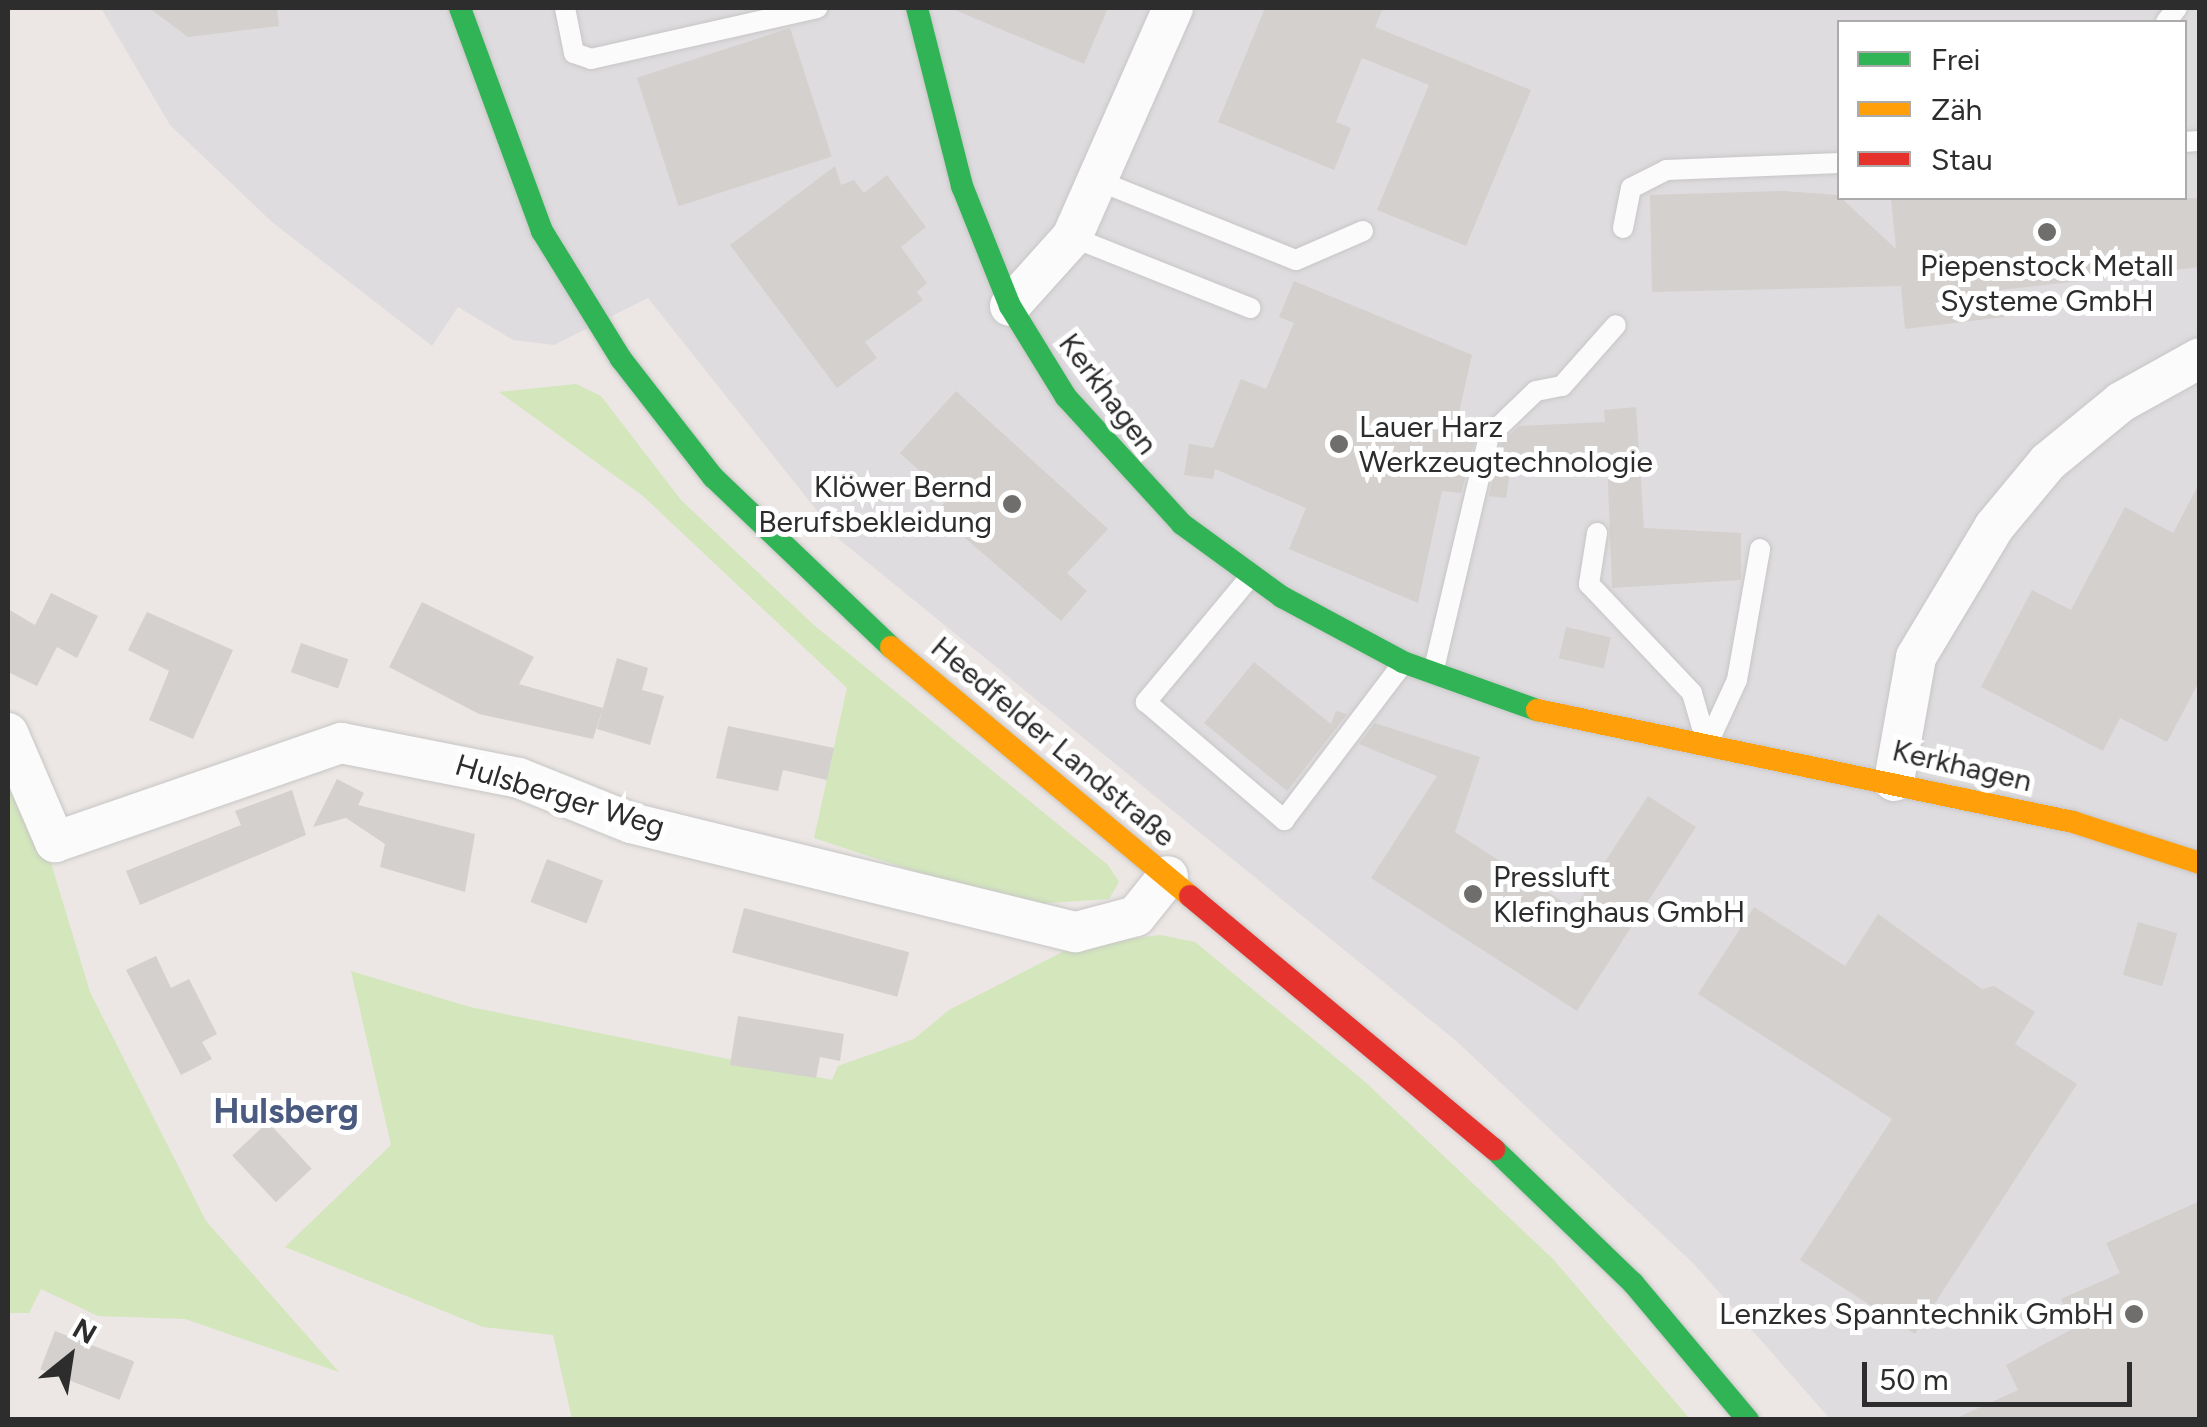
<!DOCTYPE html>
<meta charset="utf-8">
<style>
body{margin:0}
#map{position:relative;width:2207px;height:1427px;overflow:hidden;background:#ece7e4;font-family:Figtree,sans-serif}
div>[style]{position:absolute}
.industrial>*{inset:0;background:#dfdcdf}
.green>*{inset:0;background:#d3e6bc}
.building>*{inset:0;background:#d3d0cd;transform-origin:0 0}
.roads{filter:drop-shadow(0 0 2px #c7c6c6) drop-shadow(0 0 2px #c7c6c6)}
.lane>*{height:20px;margin:-10px;padding:0 10px;transform-origin:10px;border-radius:10px;background:#fcfbfb}
.street>*{height:40px;margin:-20px;padding:0 20px;transform-origin:20px;border-radius:20px;background:#fcfbfb}
.fast>*{height:22px;margin:-11px;padding:0 11px;transform-origin:11px;border-radius:11px;background:#30b455}
.slow>*{height:22px;margin:-11px;padding:0 11px;transform-origin:11px;border-radius:11px;background:#ff9f0a}
.jam>*{height:22px;margin:-11px;padding:0 11px;transform-origin:11px;border-radius:11px;background:#e5322d}
.dots>*{width:28px;height:28px;translate:-50% -50%;box-sizing:border-box;border:5px solid #fff;border-radius:50%}
span{translate:-50% -50%;white-space:nowrap;text-align:center;line-height:1.15;-webkit-text-stroke:10px #fff;paint-order:stroke}
.poi-label{font-size:30px;color:#2d2d2d}
.left{translate:0 -50%;text-align:left}
.right{translate:-100% -50%;text-align:right}
.street-label{font-size:30px;color:#2d2d2d}
.quarter-label{font-size:35px;color:#4b5b80;font-weight:700}
.frame{position:absolute;inset:0;border:10px solid #2d2d2d;pointer-events:none}
.legend{position:absolute;left:1837px;top:20px;width:350px;height:180px;box-sizing:border-box;background:#fff;border:2px solid #ababab;margin:0;padding:12px 18px;list-style:none;font-size:30px;color:#2d2d2d}
.legend li{display:flex;align-items:center;gap:20px;height:50px}
.legend b{width:50px;border:2px solid #ababab}
.north{position:absolute;left:20px;top:1307px;width:100px;height:100px;-webkit-text-stroke:8px #fff;paint-order:stroke;rotate:30deg;font-size:28px;font-weight:700;line-height:40px;text-align:center;color:#2d2d2d}
.north::after{content:'';display:block;margin:auto;width:35px;height:45px;background:#2d2d2d;clip-path:polygon(50% 0,100% 100%,50% 72%,0 100%)}
.scale{position:absolute;left:1862px;top:1362px;width:270px;height:45px;box-sizing:border-box;border:5px solid #2d2d2d;border-top:0;padding-left:12px;font-size:30px;line-height:35px;white-space:nowrap;color:#2d2d2d;-webkit-text-stroke:8px #fff;paint-order:stroke}
</style>
<div id="map">
<div class="industrial">
<i style="clip-path:polygon(evenodd,101px 8px,2199px 8px,2199px 1419px,1830px 1419px,1695px 1265px,1455px 1040px,841px 541px,648px 298px,554px 345px,513px 340px,458px 307px,432px 346px,272px 222px,170px 125px,101px 8px,1840px 22px,2184px 22px,2184px 198px,1840px 198px,1840px 22px)"></i>
</div>
<div class="green">
<i style="clip-path:polygon(576px 384px,601px 396px,681px 500px,815px 626px,1108px 865px,1119px 882px,1109px 899px,1017px 905px,814px 838px,847px 688px,643px 496px,499px 392px)"></i>
<i style="clip-path:polygon(8px 748px,26px 780px,90px 992px,206px 1221px,339px 1372px,185px 1319px,98px 1316px,41px 1289px,29px 1313px,8px 1313px)"></i>
<i style="clip-path:polygon(1160px 935px,1195px 942px,1363px 1080px,1553px 1259px,1690px 1419px,572px 1419px,553px 1335px,483px 1327px,285px 1247px,391px 1145px,351px 971px,470px 1007px,832px 1080px,838px 1066px,914px 1039px,949px 1010px,1074px 946px)"></i>
</div>
<div class="building">
<i style="clip-path:polygon(149px 8px,277px 8px,279px 26px,188px 37px)"></i>
<i style="clip-path:polygon(950px 8px,1108px 8px,1084px 64px)"></i>
<i style="clip-path:polygon(1265px 8px,1383px 8px,1375px 27px,1531px 90px,1466px 246px,1377px 210px,1429px 85px,1362px 58px,1336px 122px,1351px 128px,1334px 170px,1218px 122px)"></i>
<i style="left:790px;top:28px;width:135px;height:161px;rotate:72deg"></i>
<i style="clip-path:polygon(835px 166px,841px 185px,854px 180px,864px 193px,887px 175px,926px 227px,901px 247px,927px 283px,917px 292px,923px 300px,865px 342px,877px 358px,837px 388px,730px 245px)"></i>
<i style="clip-path:polygon(1784px 191px,1838px 195px,1896px 249px,1891px 198px,2200px 198px,2200px 267px,2001px 290px,2004px 317px,1905px 329px,1901px 286px,1652px 292px,1650px 195px)"></i>
<i style="clip-path:polygon(1294px 281px,1472px 355px,1455px 430px,1478px 428px,1461px 493px,1442px 491px,1418px 603px,1289px 549px,1306px 508px,1215px 469px,1213px 479px,1184px 475px,1189px 444px,1213px 448px,1241px 379px,1266px 389px,1294px 323px,1279px 317px)"></i>
<i style="clip-path:polygon(956px 391px,1108px 529px,1067px 573px,1087px 591px,1061px 621px,958px 532px,938px 510px,949px 498px,900px 453px)"></i>
<i style="clip-path:polygon(1636px 407px,1644px 528px,1741px 533px,1741px 580px,1612px 588px,1607px 457px,1512px 459px,1506px 498px,1489px 496px,1501px 443px,1519px 426px,1605px 422px,1604px 410px)"></i>
<i style="clip-path:polygon(2200px 482px,2200px 680px,2167px 742px,2120px 718px,2103px 751px,1981px 687px,2032px 590px,2071px 610px,2125px 507px,2173px 533px)"></i>
<i style="clip-path:polygon(51px 593px,98px 616px,77px 658px,57px 647px,37px 686px,8px 672px,8px 609px,35px 625px)"></i>
<i style="clip-path:polygon(422px 602px,534px 657px,519px 684px,603px 708px,593px 739px,479px 714px,389px 667px)"></i>
<i style="clip-path:polygon(147px 612px,233px 650px,193px 739px,149px 720px,169px 671px,128px 650px)"></i>
<i style="left:1566px;top:627px;width:46px;height:32px;rotate:13deg"></i>
<i style="left:301px;top:643px;width:50px;height:31px;rotate:19deg"></i>
<i style="clip-path:polygon(617px 658px,648px 668px,642px 690px,664px 696px,650px 745px,597px 729px)"></i>
<i style="clip-path:polygon(1254px 662px,1331px 724px,1336px 711px,1347px 714px,1287px 791px,1204px 723px)"></i>
<i style="clip-path:polygon(1375px 723px,1480px 757px,1455px 832px,1574px 909px,1648px 796px,1696px 827px,1577px 1011px,1371px 878px,1437px 776px,1359px 744px)"></i>
<i style="clip-path:polygon(728px 726px,834px 748px,827px 780px,783px 770px,778px 791px,716px 778px)"></i>
<i style="clip-path:polygon(337px 779px,364px 793px,358px 805px,475px 834px,465px 892px,380px 867px,385px 844px,346px 818px,313px 827px)"></i>
<i style="clip-path:polygon(292px 790px,306px 835px,140px 905px,126px 871px,241px 825px,235px 811px)"></i>
<i style="left:547px;top:859px;width:60px;height:46px;rotate:21deg"></i>
<i style="clip-path:polygon(1754px 907px,1845px 966px,1878px 914px,1982px 989px,1994px 986px,2035px 1012px,2015px 1044px,2077px 1084px,1915px 1334px,1800px 1260px,1892px 1119px,1698px 994px)"></i>
<i style="left:744px;top:908px;width:171px;height:46px;rotate:15deg"></i>
<i style="left:2138px;top:922px;width:41px;height:55px;rotate:16deg"></i>
<i style="clip-path:polygon(156px 956px,171px 988px,189px 979px,217px 1034px,202px 1042px,212px 1059px,181px 1075px,126px 970px)"></i>
<i style="clip-path:polygon(738px 1016px,844px 1034px,840px 1061px,820px 1057px,816px 1078px,730px 1065px)"></i>
<i style="left:268px;top:1122px;width:64px;height:49px;rotate:47deg"></i>
<i style="clip-path:polygon(2200px 1201px,2200px 1420px,1952px 1420px,2018px 1390px,2006px 1365px,2074px 1328px,2061px 1299px,2120px 1273px,2106px 1243px)"></i>
<i style="left:55px;top:1331px;width:85px;height:41px;rotate:21deg"></i>
</div>
<div class="roads">
<div class="lane">
<i style="left:565px;top:8px;width:46px;rotate:78.7deg"></i>
<i style="left:574px;top:53px;width:18px;rotate:19deg"></i>
<i style="left:591px;top:59px;width:232px;rotate:-12.7deg"></i>
<i style="left:2166px;top:22px;width:18px;rotate:-52deg"></i>
<i style="left:2184px;top:142px;width:16px;rotate:-4deg"></i>
<i style="left:1099px;top:181px;width:212px;rotate:21.9deg"></i>
<i style="left:1296px;top:260px;width:73px;rotate:-23.4deg"></i>
<i style="left:1623px;top:228px;width:41px;rotate:-78.7deg"></i>
<i style="left:1631px;top:188px;width:39px;rotate:-27deg"></i>
<i style="left:1666px;top:170px;width:174px;rotate:-2.3deg"></i>
<i style="left:1072px;top:237px;width:192px;rotate:21.7deg"></i>
<i style="left:1597px;top:533px;width:52px;rotate:98.9deg"></i>
<i style="left:1589px;top:584px;width:150px;rotate:46.6deg"></i>
<i style="left:1692px;top:693px;width:47px;rotate:73.9deg"></i>
<i style="left:1250px;top:577px;width:163px;rotate:129.8deg"></i>
<i style="left:1146px;top:702px;width:182px;rotate:40.5deg"></i>
<i style="left:1284px;top:820px;width:197px;rotate:-52.8deg"></i>
<i style="left:1433px;top:673px;width:244px;rotate:-76.7deg"></i>
<i style="left:1489px;top:436px;width:65px;rotate:-43.8deg"></i>
<i style="left:1536px;top:391px;width:26px;rotate:-11deg"></i>
<i style="left:1562px;top:386px;width:81px;rotate:-48.5deg"></i>
<i style="left:1708px;top:743px;width:69px;rotate:-65.3deg"></i>
<i style="left:1737px;top:680px;width:133px;rotate:-80deg"></i>
</div>
<div class="street">
<i style="left:1010px;top:306px;width:93px;rotate:-48.1deg"></i>
<i style="left:1072px;top:237px;width:250px;rotate:-66.2deg"></i>
<i style="left:8px;top:733px;width:119px;rotate:66.7deg"></i>
<i style="left:55px;top:842px;width:303px;rotate:-19.1deg"></i>
<i style="left:341px;top:743px;width:181px;rotate:11.1deg"></i>
<i style="left:519px;top:778px;width:121px;rotate:21.9deg"></i>
<i style="left:631px;top:823px;width:458px;rotate:13.8deg"></i>
<i style="left:1076px;top:932px;width:62px;rotate:-14.9deg"></i>
<i style="left:1136px;top:916px;width:51px;rotate:-51.3deg"></i>
<i style="left:1894px;top:781px;width:126px;rotate:-79.9deg"></i>
<i style="left:1916px;top:657px;width:152px;rotate:-59deg"></i>
<i style="left:1994px;top:527px;width:85px;rotate:-50.3deg"></i>
<i style="left:2048px;top:462px;width:94px;rotate:-39.4deg"></i>
<i style="left:2121px;top:402px;width:90px;rotate:-29.1deg"></i>
</div>
<div class="fast">
<i style="left:460px;top:8px;width:238px;rotate:69.8deg"></i>
<i style="left:542px;top:231px;width:150px;rotate:58.3deg"></i>
<i style="left:621px;top:359px;width:150px;rotate:52.1deg"></i>
<i style="left:713px;top:477px;width:246px;rotate:43.7deg"></i>
<i style="left:917px;top:8px;width:184px;rotate:75.8deg"></i>
<i style="left:962px;top:186px;width:129px;rotate:68.2deg"></i>
<i style="left:1010px;top:306px;width:107px;rotate:58.4deg"></i>
<i style="left:1066px;top:397px;width:172px;rotate:47.6deg"></i>
<i style="left:1182px;top:524px;width:124px;rotate:36.1deg"></i>
<i style="left:1282px;top:597px;width:137px;rotate:28.2deg"></i>
<i style="left:1403px;top:662px;width:142px;rotate:19.7deg"></i>
<i style="left:1494px;top:1149px;width:193px;rotate:44deg"></i>
<i style="left:1633px;top:1283px;width:179px;rotate:50deg"></i>
</div>
<div class="slow">
<i style="left:891px;top:647px;width:389px;rotate:39.8deg"></i>
<i style="left:1537px;top:710px;width:548px;rotate:11.8deg"></i>
<i style="left:2073px;top:822px;width:133px;rotate:17.9deg"></i>
</div>
<div class="jam">
<i style="left:1190px;top:896px;width:396px;rotate:39.8deg"></i>
</div>
</div>
<div class="dots">
<i style="left:2047px;top:232px;background:#706e6d"></i>
<i style="left:1339px;top:444px;background:#706e6d"></i>
<i style="left:1012px;top:504px;background:#706e6d"></i>
<i style="left:1473px;top:894px;background:#706e6d"></i>
<i style="left:2134px;top:1314px;background:#706e6d"></i>
</div>
<div class="poi-label">
<span style="left:2047px;top:283px">Piepenstock Metall<br>Systeme GmbH</span>
<span class="left" style="left:1359px;top:444px">Lauer Harz<br>Werkzeugtechnologie</span>
<span class="right" style="left:992px;top:504px">Klöwer Bernd<br>Berufsbekleidung</span>
<span class="left" style="left:1493px;top:894px">Pressluft<br>Klefinghaus GmbH</span>
<span class="right" style="left:2114px;top:1314px">Lenzkes Spanntechnik GmbH</span>
</div>
<div class="street-label">
<span style="left:1108px;top:394px;rotate:53deg">Kerkhagen</span>
<span style="left:1053px;top:742px;rotate:40deg">Heedfelder Landstraße</span>
<span style="left:1962px;top:766px;rotate:13deg">Kerkhagen</span>
<span style="left:560px;top:796px;rotate:17deg">Hulsberger Weg</span>
</div>
<div class="quarter-label">
<span style="left:286px;top:1111px">Hulsberg</span>
</div>
<div class="frame"></div>
<ul class="legend">
<li><b style="height:12px;background:#30b455"></b>Frei</li>
<li><b style="height:12px;background:#ff9f0a"></b>Zäh</li>
<li><b style="height:12px;background:#e5322d"></b>Stau</li>
</ul>
<div class="north">N</div>
<div class="scale">50 m</div>
</div>
